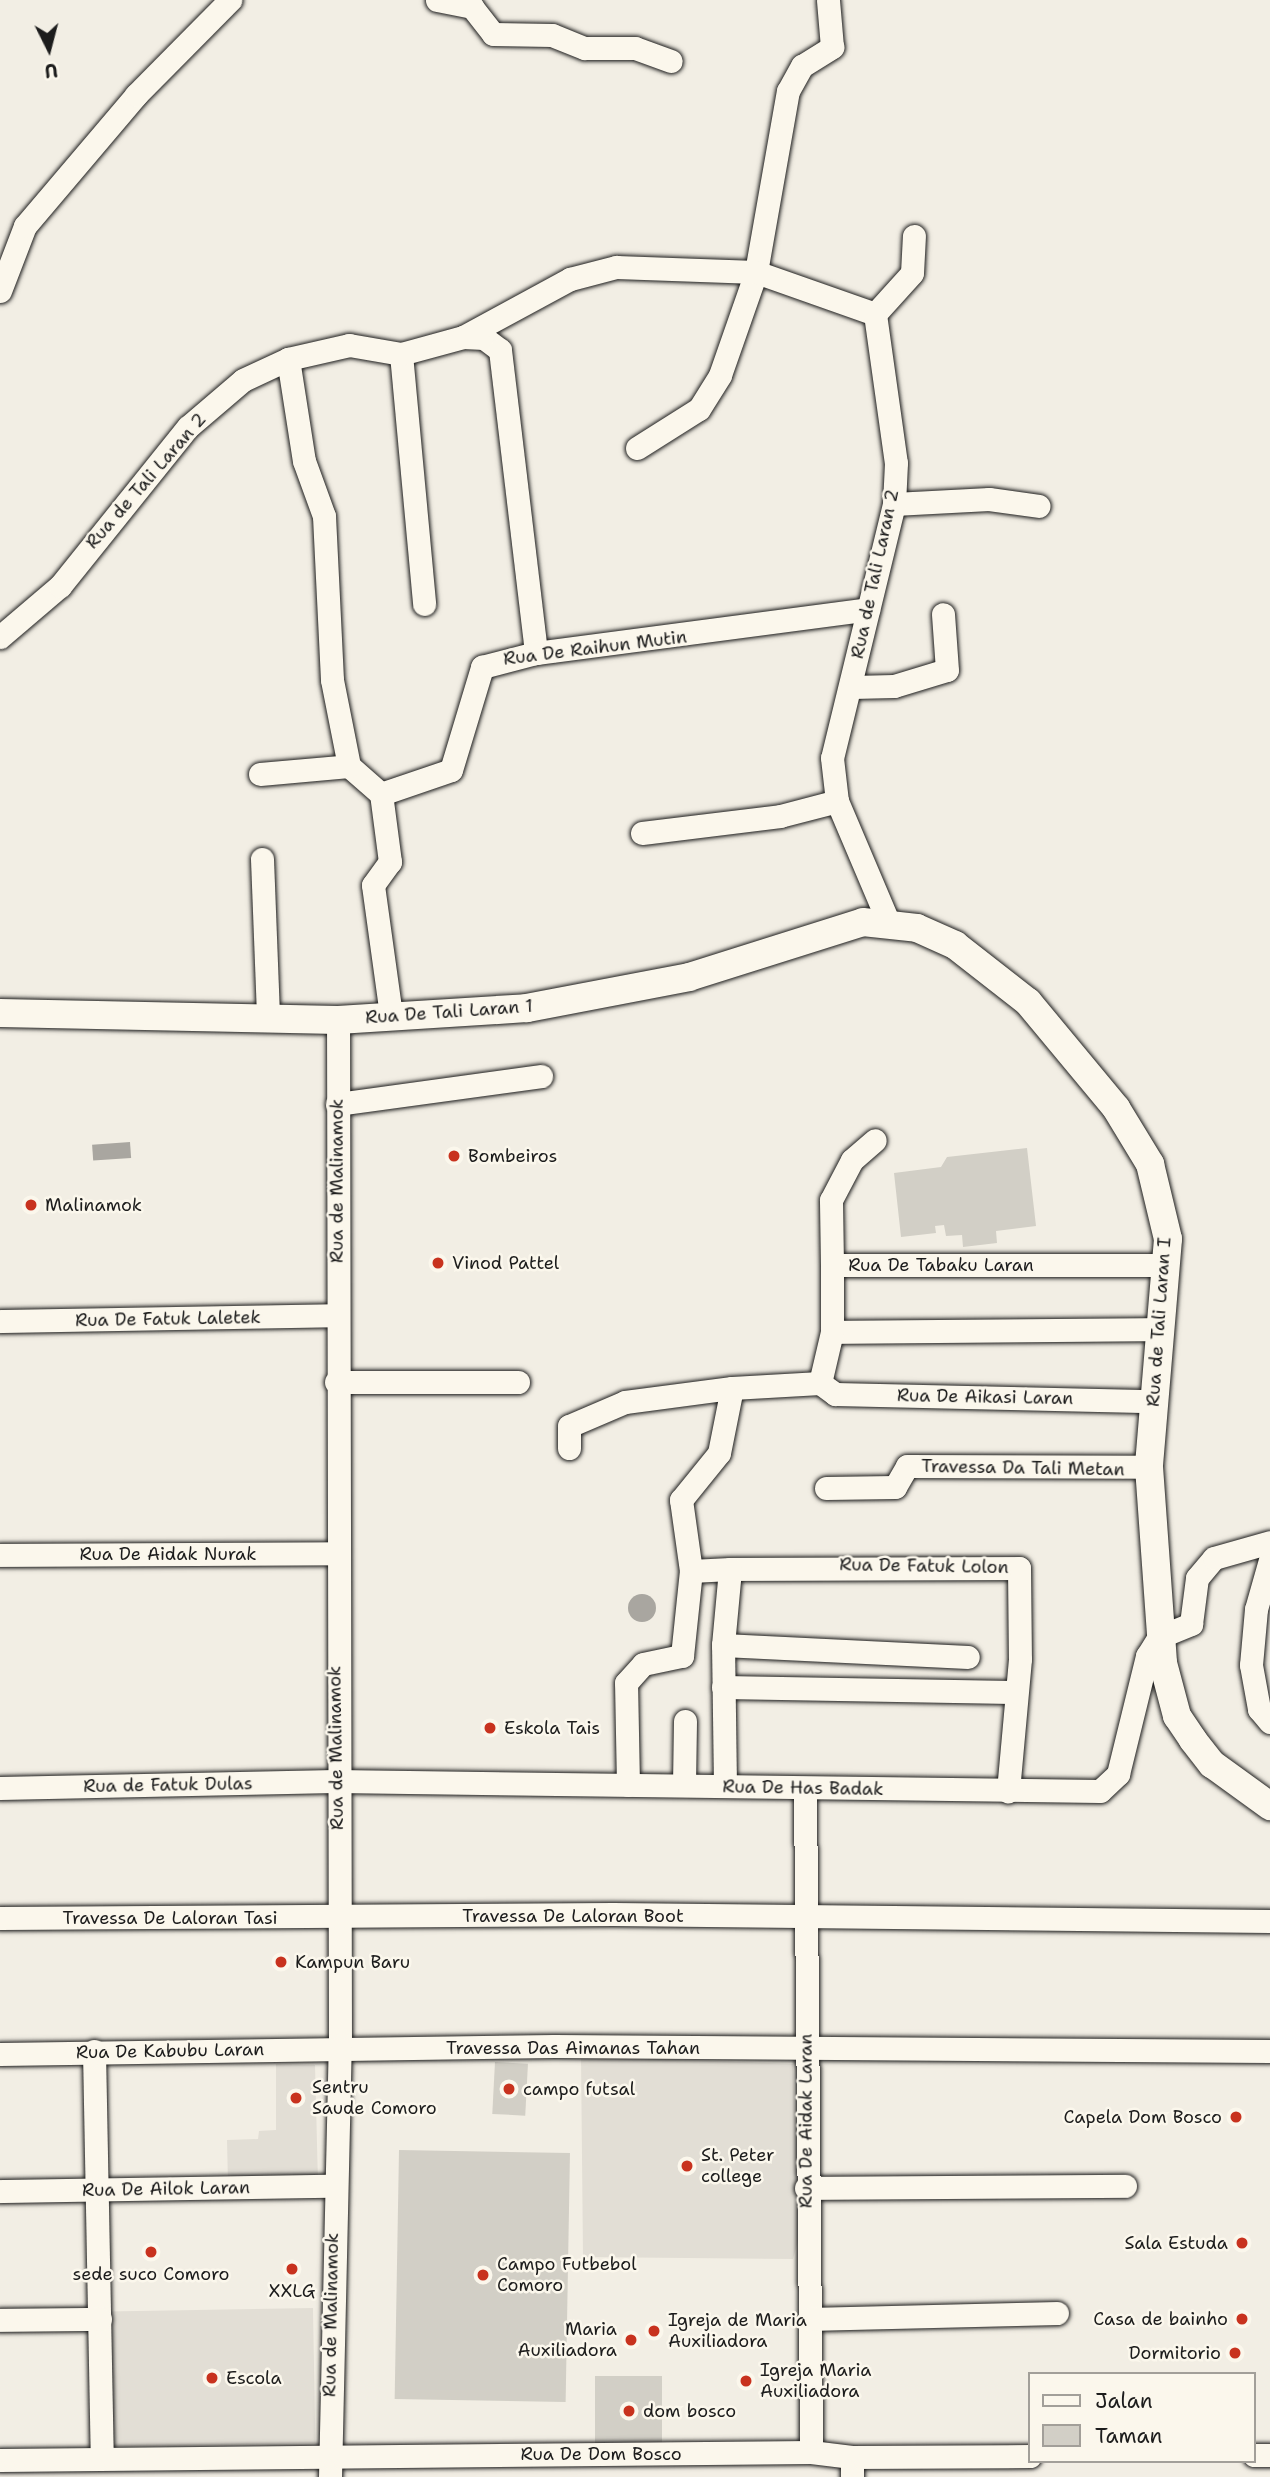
<!DOCTYPE html>
<style>
body{margin:0}
#map{position:relative;width:1270px;height:2477px;overflow:hidden;background:#f2eee4;font-family:"Shantell Sans",sans-serif}
div>[style]{position:absolute}
.built>*{inset:0;background:#e2ded5;transform-origin:0 0}
.green>*{inset:0;background:#d2cfc6;transform-origin:0 0}
.water>*{inset:0;background:#a9a6a0;transform-origin:0 0}
.round{border-radius:50%}
.roads{filter:drop-shadow(0 0 2px #1c1c1c) drop-shadow(0 0 2px #1c1c1c)}
.minor>*{height:23px;margin:-11.5px;padding:0 11.5px;transform-origin:11.5px;border-radius:11.5px;background:#fbf7ec}
.major>*{height:28px;margin:-14px;padding:0 14px;transform-origin:14px;border-radius:14px;background:#fbf7ec}
.dots>*{width:19px;height:19px;translate:-50% -50%;box-sizing:border-box;border:4px solid #fbf7ec;border-radius:50%}
span{translate:-50% -50%;white-space:nowrap;text-align:center;line-height:1.15;-webkit-text-stroke:5px #fbf7ec;paint-order:stroke}
.street-label{font-size:18px;color:#1c1c1c}
.poi-label{font-size:18px;color:#1c1c1c}
.left{translate:0 -50%;text-align:left}
.right{translate:-100% -50%;text-align:right}
.legend{position:absolute;left:1028px;top:2372px;width:228px;height:91px;box-sizing:border-box;background:#fbf7ec;border:2px solid #a29f99;margin:0;padding:9px 12px;list-style:none;font-size:21px;color:#1c1c1c}
.legend li{display:flex;align-items:center;gap:14px;height:35px}
.legend b{width:35px;border:2px solid #a29f99}
.north{position:absolute;left:14px;top:14px;width:70px;height:70px;-webkit-text-stroke:5px #fbf7ec;paint-order:stroke;rotate:174deg;font-size:19px;font-weight:700;line-height:28px;text-align:center;color:#1c1c1c}
.north::after{content:'';display:block;margin:auto;width:24px;height:32px;background:#1c1c1c;clip-path:polygon(50% 0,100% 100%,50% 72%,0 100%)}
</style>
<div id="map">
<div class="built">
<i style="clip-path:polygon(581px 2056px,793px 2064px,799px 2237px,793px 2259px,583px 2257px)"></i>
<i style="clip-path:polygon(276px 2064px,315px 2065px,318px 2182px,228px 2183px,227px 2140px,258px 2139px,259px 2131px,276px 2130px)"></i>
<i style="left:313px;top:2308px;width:135px;height:206px;rotate:89deg"></i>
</div>
<div class="green">
<i style="clip-path:polygon(1027px 1148px,1036px 1226px,996px 1231px,997px 1243px,963px 1247px,962px 1235px,946px 1236px,944px 1225px,935px 1226px,936px 1233px,901px 1237px,894px 1173px,941px 1167px,947px 1157px)"></i>
<i style="left:495px;top:2062px;width:33px;height:52px;rotate:3deg"></i>
<i style="left:399px;top:2150px;width:171px;height:249px;rotate:1deg"></i>
<i style="left:662px;top:2376px;width:69px;height:67px;rotate:90deg"></i>
</div>
<div class="water">
<i style="left:130px;top:1142px;width:16px;height:38px;rotate:86deg"></i>
<i class="round" style="left:628px;top:1594px;width:28px;height:28px"></i>
</div>
<div class="roads">
<div class="minor">
<i style="left:437px;top:0;width:36px;rotate:11deg"></i>
<i style="left:472px;top:7px;width:34px;rotate:52deg"></i>
<i style="left:493px;top:34px;width:59px;rotate:1deg"></i>
<i style="left:552px;top:35px;width:35px;rotate:22deg"></i>
<i style="left:585px;top:48px;width:50px"></i>
<i style="left:635px;top:48px;width:38px;rotate:20deg"></i>
<i style="left:0;top:291px;width:70px;rotate:-69deg"></i>
<i style="left:25px;top:226px;width:172px;rotate:-49.7deg"></i>
<i style="left:136px;top:95px;width:134px;rotate:-45.3deg"></i>
<i style="left:875px;top:314px;width:55px;rotate:-47.9deg"></i>
<i style="left:912px;top:273px;width:37px;rotate:-87deg"></i>
<i style="left:463px;top:337px;width:21px;rotate:3deg"></i>
<i style="left:484px;top:338px;width:20px;rotate:37deg"></i>
<i style="left:500px;top:350px;width:305px;rotate:83.2deg"></i>
<i style="left:401px;top:354px;width:251px;rotate:84.7deg"></i>
<i style="left:288px;top:359px;width:103px;rotate:81.1deg"></i>
<i style="left:304px;top:461px;width:59px;rotate:70deg"></i>
<i style="left:324px;top:516px;width:164px;rotate:87.2deg"></i>
<i style="left:332px;top:680px;width:88px;rotate:78.8deg"></i>
<i style="left:349px;top:766px;width:43px;rotate:41.2deg"></i>
<i style="left:637px;top:448px;width:73px;rotate:-32.2deg"></i>
<i style="left:699px;top:409px;width:40px;rotate:-58deg"></i>
<i style="left:720px;top:375px;width:109px;rotate:-70.7deg"></i>
<i style="left:756px;top:272px;width:184px;rotate:-80deg"></i>
<i style="left:788px;top:91px;width:29px;rotate:-61deg"></i>
<i style="left:802px;top:66px;width:36px;rotate:-32deg"></i>
<i style="left:832px;top:47px;width:47px;rotate:-94.9deg"></i>
<i style="left:894px;top:504px;width:95px;rotate:-3deg"></i>
<i style="left:989px;top:499px;width:50px;rotate:8deg"></i>
<i style="left:0;top:637px;width:79px;rotate:-40.4deg"></i>
<i style="left:60px;top:586px;width:204px;rotate:-51.2deg"></i>
<i style="left:188px;top:427px;width:72px;rotate:-40.5deg"></i>
<i style="left:243px;top:380px;width:50px;rotate:-25deg"></i>
<i style="left:288px;top:359px;width:63px;rotate:-12.9deg"></i>
<i style="left:349px;top:345px;width:53px;rotate:9.8deg"></i>
<i style="left:401px;top:354px;width:64px;rotate:-15.3deg"></i>
<i style="left:463px;top:337px;width:122px;rotate:-28.5deg"></i>
<i style="left:570px;top:279px;width:48px;rotate:-14.6deg"></i>
<i style="left:616px;top:267px;width:140px;rotate:2deg"></i>
<i style="left:756px;top:272px;width:126px;rotate:19.4deg"></i>
<i style="left:875px;top:314px;width:150px;rotate:82deg"></i>
<i style="left:896px;top:463px;width:41px;rotate:92.8deg"></i>
<i style="left:894px;top:504px;width:261px;rotate:103.7deg"></i>
<i style="left:832px;top:758px;width:43px;rotate:83.4deg"></i>
<i style="left:837px;top:801px;width:130px;rotate:67deg"></i>
<i style="left:852px;top:687px;width:42px;rotate:-1.4deg"></i>
<i style="left:894px;top:686px;width:55px;rotate:-16.8deg"></i>
<i style="left:947px;top:670px;width:56px;rotate:-94.1deg"></i>
<i style="left:260px;top:774px;width:89px;rotate:-5.1deg"></i>
<i style="left:642px;top:833px;width:139px;rotate:-7deg"></i>
<i style="left:780px;top:816px;width:59px;rotate:-14.7deg"></i>
<i style="left:262px;top:859px;width:159px;rotate:87.8deg"></i>
<i style="left:391px;top:1015px;width:131px;rotate:-97.9deg"></i>
<i style="left:373px;top:885px;width:29px;rotate:-54deg"></i>
<i style="left:390px;top:862px;width:69px;rotate:-97.5deg"></i>
<i style="left:381px;top:794px;width:74px;rotate:-18.9deg"></i>
<i style="left:451px;top:770px;width:108px;rotate:-73.2deg"></i>
<i style="left:482px;top:667px;width:56px;rotate:-14.5deg"></i>
<i style="left:536px;top:653px;width:335px;rotate:-7.5deg"></i>
<i style="left:337px;top:1104px;width:206px;rotate:-7.8deg"></i>
<i style="left:832px;top:1265px;width:65px;rotate:-90.9deg"></i>
<i style="left:831px;top:1200px;width:45px;rotate:-62.3deg"></i>
<i style="left:852px;top:1160px;width:30px;rotate:-41deg"></i>
<i style="left:0;top:1321px;width:337px;rotate:-1deg"></i>
<i style="left:832px;top:1332px;width:329px;rotate:-0.5deg"></i>
<i style="left:336px;top:1382px;width:182px"></i>
<i style="left:820px;top:1383px;width:19px;rotate:36deg"></i>
<i style="left:835px;top:1394px;width:318px;rotate:1.3deg"></i>
<i style="left:569px;top:1448px;width:22px;rotate:-90deg"></i>
<i style="left:569px;top:1426px;width:61px;rotate:-23.2deg"></i>
<i style="left:625px;top:1402px;width:108px;rotate:-7.5deg"></i>
<i style="left:826px;top:1488px;width:69px;rotate:-0.8deg"></i>
<i style="left:895px;top:1487px;width:24px;rotate:-60deg"></i>
<i style="left:907px;top:1466px;width:242px;rotate:0.2deg"></i>
<i style="left:0;top:1555px;width:335px;rotate:-0.3deg"></i>
<i style="left:1270px;top:1560px;width:51px;rotate:105.9deg"></i>
<i style="left:1256px;top:1609px;width:56px;rotate:95.1deg"></i>
<i style="left:1251px;top:1665px;width:45px;rotate:79.7deg"></i>
<i style="left:1259px;top:1709px;width:17px;rotate:50deg"></i>
<i style="left:730px;top:1569px;width:289px;rotate:-0.2deg"></i>
<i style="left:1019px;top:1568px;width:91px;rotate:89.4deg"></i>
<i style="left:1020px;top:1659px;width:133px;rotate:95.2deg"></i>
<i style="left:723px;top:1645px;width:245px;rotate:2.8deg"></i>
<i style="left:723px;top:1687px;width:289px;rotate:1deg"></i>
<i style="left:628px;top:1785px;width:102px;rotate:-91.1deg"></i>
<i style="left:626px;top:1683px;width:25px;rotate:-48deg"></i>
<i style="left:643px;top:1664px;width:40px;rotate:-12deg"></i>
<i style="left:682px;top:1656px;width:85px;rotate:-84deg"></i>
<i style="left:684px;top:1785px;width:64px;rotate:-89.1deg"></i>
<i style="left:725px;top:1786px;width:141px;rotate:-90.8deg"></i>
<i style="left:723px;top:1645px;width:76px;rotate:-84.7deg"></i>
<i style="left:730px;top:1569px;width:39px;rotate:177deg"></i>
<i style="left:691px;top:1571px;width:72px;rotate:-98deg"></i>
<i style="left:681px;top:1500px;width:60px;rotate:-51deg"></i>
<i style="left:719px;top:1453px;width:66px;rotate:-78.7deg"></i>
<i style="left:732px;top:1388px;width:88px;rotate:-3.3deg"></i>
<i style="left:820px;top:1383px;width:52px;rotate:-76.8deg"></i>
<i style="left:832px;top:1332px;width:67px;rotate:-90deg"></i>
<i style="left:832px;top:1265px;width:335px"></i>
<i style="left:0;top:1788px;width:335px;rotate:-1.2deg"></i>
<i style="left:335px;top:1781px;width:765px;rotate:0.75deg"></i>
<i style="left:1100px;top:1791px;width:25px;rotate:-43deg"></i>
<i style="left:1118px;top:1774px;width:122px;rotate:-76.2deg"></i>
<i style="left:1147px;top:1656px;width:22px;rotate:-58deg"></i>
<i style="left:1159px;top:1637px;width:35px;rotate:-22deg"></i>
<i style="left:1191px;top:1624px;width:46px;rotate:-82.6deg"></i>
<i style="left:1197px;top:1578px;width:26px;rotate:-50deg"></i>
<i style="left:1214px;top:1558px;width:58px;rotate:-15.9deg"></i>
<i style="left:805px;top:1789px;width:663px;rotate:89.48deg"></i>
<i style="left:0;top:1918px;width:613px;rotate:-0.37deg"></i>
<i style="left:613px;top:1914px;width:657px;rotate:0.61deg"></i>
<i style="left:94px;top:2051px;width:405px;rotate:88.9deg"></i>
<i style="left:0;top:2054px;width:554px;rotate:-0.83deg"></i>
<i style="left:554px;top:2046px;width:716px;rotate:0.4deg"></i>
<i style="left:806px;top:2188px;width:319px;rotate:-0.4deg"></i>
<i style="left:0;top:2191px;width:333px;rotate:-0.9deg"></i>
<i style="left:809px;top:2319px;width:248px;rotate:-1.4deg"></i>
<i style="left:0;top:2320px;width:100px;rotate:-0.6deg"></i>
<i style="left:1254px;top:2455px;width:16px"></i>
<i style="left:852px;top:2457px;width:178px;rotate:-0.3deg"></i>
<i style="left:0;top:2460px;width:811px;rotate:-0.57deg"></i>
<i style="left:811px;top:2452px;width:41px;rotate:7deg"></i>
<i style="left:852px;top:2457px;width:20px;rotate:90deg"></i>
<i style="left:330px;top:2477px;width:428px;rotate:-88.7deg"></i>
<i style="left:340px;top:2049px;width:1029px;rotate:-90.11deg"></i>
</div>
<div class="major">
<i style="left:0;top:1013px;width:338px;rotate:1.2deg"></i>
<i style="left:338px;top:1020px;width:189px;rotate:-3.6deg"></i>
<i style="left:527px;top:1008px;width:165px;rotate:-10.8deg"></i>
<i style="left:689px;top:977px;width:182px;rotate:-17.5deg"></i>
<i style="left:863px;top:922px;width:54px;rotate:6.3deg"></i>
<i style="left:917px;top:928px;width:42px;rotate:24.1deg"></i>
<i style="left:955px;top:945px;width:93px;rotate:38deg"></i>
<i style="left:1028px;top:1002px;width:138px;rotate:50.3deg"></i>
<i style="left:1116px;top:1108px;width:66px;rotate:58.7deg"></i>
<i style="left:1150px;top:1164px;width:77px;rotate:76.5deg"></i>
<i style="left:1168px;top:1239px;width:229px;rotate:94.8deg"></i>
<i style="left:1149px;top:1467px;width:196px;rotate:85.9deg"></i>
<i style="left:1163px;top:1663px;width:55px;rotate:75.2deg"></i>
<i style="left:1177px;top:1716px;width:29px;rotate:56deg"></i>
<i style="left:1193px;top:1740px;width:31px;rotate:52deg"></i>
<i style="left:1212px;top:1764px;width:72px;rotate:35.9deg"></i>
</div>
</div>
<div class="dots">
<i style="left:454px;top:1156px;background:#c8321e"></i>
<i style="left:31px;top:1205px;background:#c8321e"></i>
<i style="left:438px;top:1263px;background:#c8321e"></i>
<i style="left:490px;top:1728px;background:#c8321e"></i>
<i style="left:281px;top:1962px;background:#c8321e"></i>
<i style="left:509px;top:2089px;background:#c8321e"></i>
<i style="left:296px;top:2098px;background:#c8321e"></i>
<i style="left:1236px;top:2117px;background:#c8321e"></i>
<i style="left:687px;top:2166px;background:#c8321e"></i>
<i style="left:1242px;top:2243px;background:#c8321e"></i>
<i style="left:151px;top:2252px;background:#c8321e"></i>
<i style="left:292px;top:2269px;background:#c8321e"></i>
<i style="left:483px;top:2275px;background:#c8321e"></i>
<i style="left:1242px;top:2319px;background:#c8321e"></i>
<i style="left:654px;top:2331px;background:#c8321e"></i>
<i style="left:631px;top:2340px;background:#c8321e"></i>
<i style="left:1235px;top:2353px;background:#c8321e"></i>
<i style="left:212px;top:2378px;background:#c8321e"></i>
<i style="left:746px;top:2381px;background:#c8321e"></i>
<i style="left:629px;top:2411px;background:#c8321e"></i>
</div>
<div class="street-label">
<span style="left:146px;top:481px;rotate:-49deg">Rua de Tali Laran 2</span>
<span style="left:875px;top:574px;rotate:-78deg">Rua de Tali Laran 2</span>
<span style="left:595px;top:648px;rotate:-7deg">Rua De Raihun Mutin</span>
<span style="left:449px;top:1012px;rotate:-4deg">Rua De Tali Laran 1</span>
<span style="left:337px;top:1181px;rotate:-90deg">Rua de Malinamok</span>
<span style="left:941px;top:1265px">Rua De Tabaku Laran</span>
<span style="left:168px;top:1319px;rotate:-1deg">Rua De Fatuk Laletek</span>
<span style="left:1159px;top:1322px;rotate:-86deg">Rua de Tali Laran I</span>
<span style="left:985px;top:1397px;rotate:1deg">Rua De Aikasi Laran</span>
<span style="left:1023px;top:1468px;rotate:1deg">Travessa Da Tali Metan</span>
<span style="left:168px;top:1554px">Rua De Aidak Nurak</span>
<span style="left:924px;top:1566px;rotate:1deg">Rua De Fatuk Lolon</span>
<span style="left:336px;top:1748px;rotate:-91deg">Rua de Malinamok</span>
<span style="left:168px;top:1785px;rotate:-1deg">Rua de Fatuk Dulas</span>
<span style="left:803px;top:1788px;rotate:1deg">Rua De Has Badak</span>
<span style="left:573px;top:1916px">Travessa De Laloran Boot</span>
<span style="left:170px;top:1918px">Travessa De Laloran Tasi</span>
<span style="left:573px;top:2048px">Travessa Das Aimanas Tahan</span>
<span style="left:170px;top:2051px;rotate:-1deg">Rua De Kabubu Laran</span>
<span style="left:806px;top:2121px;rotate:-90deg">Rua De Aidak Laran</span>
<span style="left:166px;top:2189px;rotate:-1deg">Rua De Ailok Laran</span>
<span style="left:331px;top:2315px;rotate:-89deg">Rua de Malinamok</span>
<span style="left:601px;top:2454px">Rua De Dom Bosco</span>
</div>
<div class="poi-label">
<span class="left" style="left:468px;top:1156px">Bombeiros</span>
<span class="left" style="left:45px;top:1205px">Malinamok</span>
<span class="left" style="left:452px;top:1263px">Vinod Pattel</span>
<span class="left" style="left:504px;top:1728px">Eskola Tais</span>
<span class="left" style="left:295px;top:1962px">Kampun Baru</span>
<span class="left" style="left:312px;top:2098px">Sentru<br>Saude Comoro</span>
<span class="left" style="left:523px;top:2089px">campo futsal</span>
<span class="right" style="left:1222px;top:2117px">Capela Dom Bosco</span>
<span class="left" style="left:701px;top:2166px">St. Peter<br>college</span>
<span class="right" style="left:1228px;top:2243px">Sala Estuda</span>
<span class="left" style="left:497px;top:2275px">Campo Futbebol<br>Comoro</span>
<span style="left:151px;top:2274px">sede suco Comoro</span>
<span style="left:292px;top:2291px">XXLG</span>
<span class="right" style="left:1228px;top:2319px">Casa de bainho</span>
<span class="left" style="left:668px;top:2331px">Igreja de Maria<br>Auxiliadora</span>
<span class="right" style="left:617px;top:2340px">Maria<br>Auxiliadora</span>
<span class="right" style="left:1221px;top:2353px">Dormitorio</span>
<span class="left" style="left:760px;top:2381px">Igreja Maria<br>Auxiliadora</span>
<span class="left" style="left:226px;top:2378px">Escola</span>
<span class="left" style="left:643px;top:2411px">dom bosco</span>
</div>
<ul class="legend">
<li><b style="height:9px;background:#fbf7ec"></b>Jalan</li>
<li><b style="height:19px;background:#d2cfc6"></b>Taman</li>
</ul>
<div class="north">U</div>
</div>
